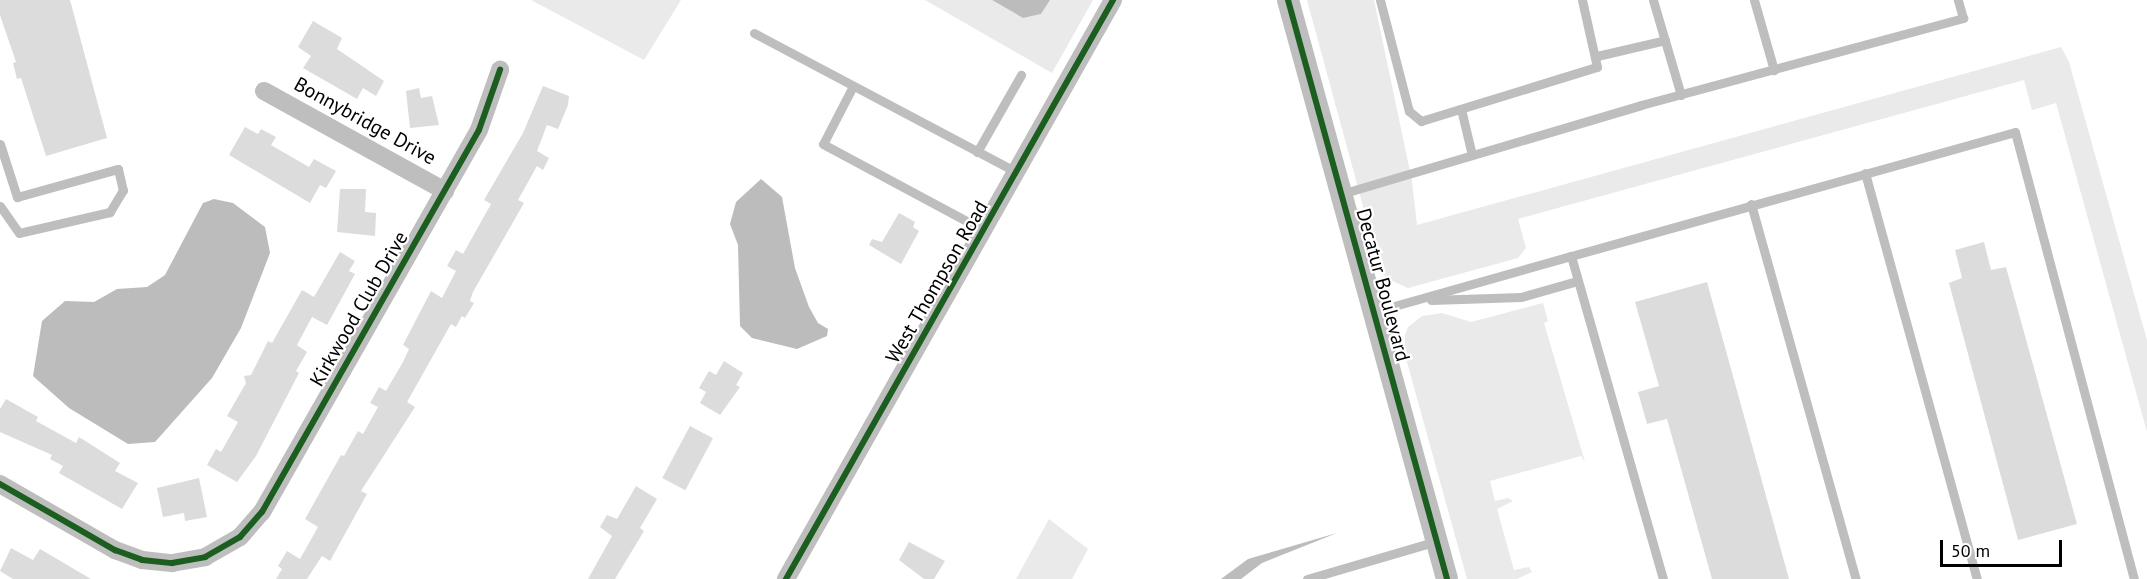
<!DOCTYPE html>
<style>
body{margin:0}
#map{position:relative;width:2147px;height:579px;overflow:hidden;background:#fff;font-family:"PT Sans",sans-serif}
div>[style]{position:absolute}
.green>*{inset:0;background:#eaeaea}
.water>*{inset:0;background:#bcbcbc}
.building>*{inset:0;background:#dcdcdc;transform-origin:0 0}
.service>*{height:9px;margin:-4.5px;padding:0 4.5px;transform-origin:4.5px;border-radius:4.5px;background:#bebebe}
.minor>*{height:18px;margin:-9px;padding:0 9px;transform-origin:9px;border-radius:9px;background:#bebebe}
.tertiary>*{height:22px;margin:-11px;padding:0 11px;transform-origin:11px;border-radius:11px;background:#bebebe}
.cycleway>*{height:6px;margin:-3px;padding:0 3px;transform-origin:3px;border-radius:3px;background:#1b5e20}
span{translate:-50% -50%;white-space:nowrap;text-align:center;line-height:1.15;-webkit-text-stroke:4.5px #fff;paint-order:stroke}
.street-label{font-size:20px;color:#000}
.scale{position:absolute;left:1940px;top:540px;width:122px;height:27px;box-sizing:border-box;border:3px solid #000;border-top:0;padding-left:8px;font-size:18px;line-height:21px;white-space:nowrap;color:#000;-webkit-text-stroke:4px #fff;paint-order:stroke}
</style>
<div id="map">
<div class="green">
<i style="clip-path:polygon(531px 0,681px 0,644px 60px)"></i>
<i style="clip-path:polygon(925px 0,992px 0,1023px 18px,1041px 14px,1050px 0,1093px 0,1052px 73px)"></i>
<i style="clip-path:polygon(1307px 0,1374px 0,1412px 181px,1417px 225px,2061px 47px,2069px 62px,2147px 340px,2147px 432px,2056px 103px,2032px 110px,2024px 80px,1518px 219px,1526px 248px,1518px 258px,1408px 288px,1386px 278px,1379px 265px)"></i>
<i style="clip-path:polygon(1543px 303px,1548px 321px,1544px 323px,1585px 462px,1581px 456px,1490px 481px,1495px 501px,1508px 498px,1513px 501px,1497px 509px,1514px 570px,1529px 567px,1532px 572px,1517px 579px,1467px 579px,1405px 355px,1405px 335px,1408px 327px,1422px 316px,1442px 313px,1471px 322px)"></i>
<i style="clip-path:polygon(1049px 519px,1088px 549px,1072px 579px,1016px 579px)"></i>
</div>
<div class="water">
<i style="clip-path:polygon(992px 0,1050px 0,1041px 14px,1023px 18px)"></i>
<i style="clip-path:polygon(761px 179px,782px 197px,795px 268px,809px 307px,818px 323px,828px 329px,827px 336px,797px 349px,752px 338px,740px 326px,738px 245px,730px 224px,736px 202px)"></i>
<i style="clip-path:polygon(214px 199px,233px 203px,265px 227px,270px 253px,241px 328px,212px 378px,155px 442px,128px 444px,69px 408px,33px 376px,42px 321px,65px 301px,94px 302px,117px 289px,147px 287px,165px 275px,203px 203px)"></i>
<i style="clip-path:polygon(1337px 533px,1262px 563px,1241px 579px,1221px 579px,1248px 559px)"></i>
</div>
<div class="building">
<i style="clip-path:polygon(0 0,70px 0,107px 138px,46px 156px,21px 78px,17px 79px,13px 63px,16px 62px,0 15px)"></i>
<i style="clip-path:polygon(313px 21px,342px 38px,337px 49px,384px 81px,376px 96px,363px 88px,357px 99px,303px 68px,311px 56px,298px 47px)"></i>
<i style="clip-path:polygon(543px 86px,569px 96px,568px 105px,558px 129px,547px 125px,537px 151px,549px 158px,543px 170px,537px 166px,518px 200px,524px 203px,473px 292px,470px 301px,474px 303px,465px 318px,462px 316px,456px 327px,451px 324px,407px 402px,415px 407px,361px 491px,367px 494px,330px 561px,322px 556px,307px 579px,276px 579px,282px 569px,278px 566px,287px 551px,300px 559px,318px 527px,305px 519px,341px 455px,344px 456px,358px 431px,363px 434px,378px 407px,370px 403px,379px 387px,386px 391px,403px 362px,409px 349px,403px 345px,431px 291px,442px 298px,456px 271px,447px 266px,456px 250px,463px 254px,491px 204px,484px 200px,523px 133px)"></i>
<i style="clip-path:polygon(419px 88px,421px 98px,432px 96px,439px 125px,410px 128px,406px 91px)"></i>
<i style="clip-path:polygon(245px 127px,258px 134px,261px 129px,276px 137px,271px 145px,309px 167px,314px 159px,336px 171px,326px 188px,320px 185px,310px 203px,229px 155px)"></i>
<i style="clip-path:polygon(340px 189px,366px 189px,365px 212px,376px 213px,375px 236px,337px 232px)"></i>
<i style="clip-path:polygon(899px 213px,915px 222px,913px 227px,919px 231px,901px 264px,869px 245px,872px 239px,882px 242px)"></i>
<i style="clip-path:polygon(1984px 242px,1991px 270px,2006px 267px,2077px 524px,2018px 540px,1949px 283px,1962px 278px,1955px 250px)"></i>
<i style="clip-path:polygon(340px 252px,355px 261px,349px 271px,355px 274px,327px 325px,312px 317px,297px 345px,307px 352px,296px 371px,299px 373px,256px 456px,237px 482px,207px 465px,216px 449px,221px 452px,238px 422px,227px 416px,246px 383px,244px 376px,251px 375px,268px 341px,272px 343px,302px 290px,314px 297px)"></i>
<i style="clip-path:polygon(1707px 282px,1789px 579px,1712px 579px,1667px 419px,1647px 424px,1638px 392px,1659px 386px,1635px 302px)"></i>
<i style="clip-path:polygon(724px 361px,743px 373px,736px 385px,740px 387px,720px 415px,700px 403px,706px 392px,699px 388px,709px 371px,716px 375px)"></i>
<i style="clip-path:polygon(6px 399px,38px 417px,36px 421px,76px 443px,79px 437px,120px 463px,115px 471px,138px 483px,122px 509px,59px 473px,63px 466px,50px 459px,52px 455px,0 432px,0 409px)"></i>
<i style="left:690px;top:426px;width:26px;height:59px;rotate:28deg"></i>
<i style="clip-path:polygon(199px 478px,207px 517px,185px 521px,184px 513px,163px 517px,157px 488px)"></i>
<i style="clip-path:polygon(636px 486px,657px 499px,640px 528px,644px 531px,615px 579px,588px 579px,612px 536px,600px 527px,607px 515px,617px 519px)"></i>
<i style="clip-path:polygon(909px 542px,945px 561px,934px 579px,924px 579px,899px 560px)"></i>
<i style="clip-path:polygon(11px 548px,33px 560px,40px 549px,91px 579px,13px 579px,0 571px)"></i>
</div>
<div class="service">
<i style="left:1380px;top:0;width:115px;rotate:75.4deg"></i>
<i style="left:1409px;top:111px;width:16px;rotate:40deg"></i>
<i style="left:1421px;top:121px;width:184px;rotate:-17.1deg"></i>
<i style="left:1597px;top:67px;width:69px;rotate:-102.6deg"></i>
<i style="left:1653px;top:0;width:99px;rotate:73.6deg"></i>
<i style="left:1754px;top:0;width:73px;rotate:74.1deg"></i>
<i style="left:754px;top:33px;width:299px;rotate:27.9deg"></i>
<i style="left:1597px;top:56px;width:70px;rotate:-13.2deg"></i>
<i style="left:853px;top:86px;width:65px;rotate:117.3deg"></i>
<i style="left:823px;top:144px;width:184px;rotate:28.2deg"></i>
<i style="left:1461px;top:109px;width:47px;rotate:76.6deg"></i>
<i style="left:0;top:144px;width:56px;rotate:72.2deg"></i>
<i style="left:17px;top:197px;width:105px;rotate:-15.5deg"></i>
<i style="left:118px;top:169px;width:22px;rotate:77deg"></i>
<i style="left:123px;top:190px;width:26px;rotate:121deg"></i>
<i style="left:110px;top:212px;width:93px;rotate:167deg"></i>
<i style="left:19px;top:233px;width:33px;rotate:-125deg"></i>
<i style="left:977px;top:152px;width:89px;rotate:-60.3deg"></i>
<i style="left:1865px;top:173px;width:421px;rotate:74.6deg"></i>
<i style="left:1341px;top:194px;width:313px;rotate:-16.5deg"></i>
<i style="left:1641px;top:105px;width:334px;rotate:-15.1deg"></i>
<i style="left:1963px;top:18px;width:19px;rotate:-106deg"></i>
<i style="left:1751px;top:204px;width:389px;rotate:74.4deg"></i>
<i style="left:1431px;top:300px;width:90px;rotate:-1.9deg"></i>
<i style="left:1521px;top:297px;width:58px;rotate:-15.9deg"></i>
<i style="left:1373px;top:312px;width:206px;rotate:-15.8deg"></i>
<i style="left:1307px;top:579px;width:135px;rotate:-16.3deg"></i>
<i style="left:1663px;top:579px;width:336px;rotate:-105.9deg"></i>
<i style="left:1571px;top:256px;width:461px;rotate:-15.6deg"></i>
<i style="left:2015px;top:132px;width:463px;rotate:75.1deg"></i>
</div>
<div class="minor">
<i style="left:264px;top:91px;width:207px;rotate:28.9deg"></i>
<i style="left:0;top:484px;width:133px;rotate:29.9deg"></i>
<i style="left:115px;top:550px;width:29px;rotate:20deg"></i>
<i style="left:142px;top:560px;width:30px;rotate:6deg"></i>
<i style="left:172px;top:563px;width:34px;rotate:-10deg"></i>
<i style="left:205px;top:557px;width:40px;rotate:-29.7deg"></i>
<i style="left:240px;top:537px;width:33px;rotate:-49deg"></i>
<i style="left:262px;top:512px;width:439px;rotate:-60.4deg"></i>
<i style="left:479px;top:130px;width:64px;rotate:-70.7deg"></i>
<i style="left:786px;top:579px;width:665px;rotate:-60.54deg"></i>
</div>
<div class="tertiary">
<i style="left:1288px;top:0;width:600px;rotate:74.64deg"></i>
</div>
<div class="cycleway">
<i style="left:1288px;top:0;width:600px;rotate:74.64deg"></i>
<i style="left:0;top:484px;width:133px;rotate:29.9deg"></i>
<i style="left:115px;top:550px;width:29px;rotate:20deg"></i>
<i style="left:142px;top:560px;width:30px;rotate:6deg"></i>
<i style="left:172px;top:563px;width:34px;rotate:-10deg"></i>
<i style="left:205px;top:557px;width:40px;rotate:-29.7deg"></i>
<i style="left:240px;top:537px;width:33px;rotate:-49deg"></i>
<i style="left:262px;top:512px;width:439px;rotate:-60.4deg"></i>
<i style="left:479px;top:130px;width:64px;rotate:-70.7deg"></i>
<i style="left:786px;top:579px;width:665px;rotate:-60.54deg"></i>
</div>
<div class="street-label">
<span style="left:365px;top:121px;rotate:29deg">Bonnybridge Drive</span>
<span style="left:937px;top:282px;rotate:-60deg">West Thompson Road</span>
<span style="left:1383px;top:285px;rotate:75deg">Decatur Boulevard</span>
<span style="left:359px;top:309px;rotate:-60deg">Kirkwood Club Drive</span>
</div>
<div class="scale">50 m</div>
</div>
